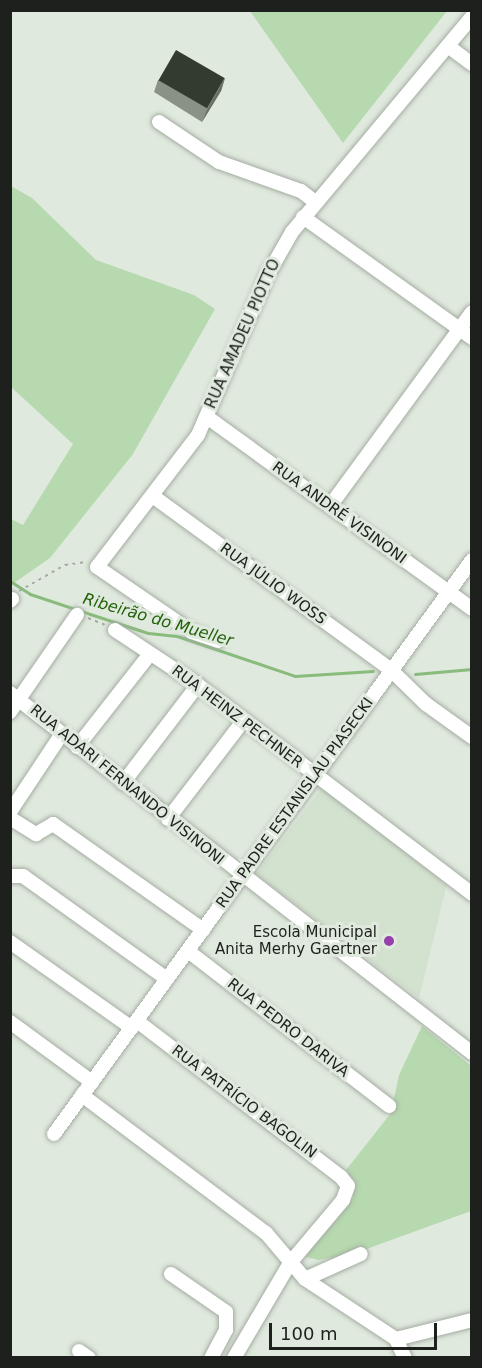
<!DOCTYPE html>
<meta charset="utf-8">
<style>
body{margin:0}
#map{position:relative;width:482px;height:1368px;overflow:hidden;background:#e0e9de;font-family:"DejaVu Sans",sans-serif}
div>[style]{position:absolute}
.built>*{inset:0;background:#d3e1cf}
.green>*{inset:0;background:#b7d9af}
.stream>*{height:3px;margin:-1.5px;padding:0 1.5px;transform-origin:1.5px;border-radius:1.5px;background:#88bb7c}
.path>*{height:2px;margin-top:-1px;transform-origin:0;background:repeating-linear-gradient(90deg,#a4aba2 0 3px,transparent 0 7.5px)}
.roads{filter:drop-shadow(0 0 2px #a4ada2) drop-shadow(0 0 2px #a4ada2)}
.minor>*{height:14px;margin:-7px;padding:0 7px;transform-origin:7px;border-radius:7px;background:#fff}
.wall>*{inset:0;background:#8a9288}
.shaded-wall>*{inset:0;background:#676f65}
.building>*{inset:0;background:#333b31;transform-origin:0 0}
.dots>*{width:16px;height:16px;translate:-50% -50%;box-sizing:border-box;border:3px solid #e0e9de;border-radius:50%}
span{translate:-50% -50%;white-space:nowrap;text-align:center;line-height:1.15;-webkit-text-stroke:6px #e0e9de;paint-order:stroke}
.street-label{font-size:15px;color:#1d201c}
.poi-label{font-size:15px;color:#1d201c}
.right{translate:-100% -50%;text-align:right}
.water-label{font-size:16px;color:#206108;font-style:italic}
.frame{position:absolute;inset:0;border:12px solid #1d201c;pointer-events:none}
.scale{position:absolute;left:269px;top:1323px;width:168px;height:27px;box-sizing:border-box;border:3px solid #1d201c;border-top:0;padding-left:8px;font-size:18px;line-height:21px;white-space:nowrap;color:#1d201c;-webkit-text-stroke:4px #e0e9de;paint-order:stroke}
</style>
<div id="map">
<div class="built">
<i style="clip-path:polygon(322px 788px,447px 884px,419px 998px,256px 874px)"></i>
</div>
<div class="green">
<i style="clip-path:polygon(250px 11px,447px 11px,343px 143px)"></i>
<i style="clip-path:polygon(11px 186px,32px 198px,96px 260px,194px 295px,215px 309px,133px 454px,50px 558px,11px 585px,11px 519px,23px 525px,73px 444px,11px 387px)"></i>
<i style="clip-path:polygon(422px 1026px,471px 1066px,471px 1211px,350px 1255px,318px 1260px,303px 1256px,353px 1198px,355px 1182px,346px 1170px,391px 1113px,399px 1075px)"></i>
</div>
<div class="stream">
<i style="left:10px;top:581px;width:24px;rotate:33deg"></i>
<i style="left:30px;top:594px;width:63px;rotate:18.4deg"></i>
<i style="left:90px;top:614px;width:61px;rotate:18.1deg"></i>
<i style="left:148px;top:633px;width:29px;rotate:6deg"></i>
<i style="left:177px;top:636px;width:125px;rotate:18.7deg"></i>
<i style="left:295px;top:676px;width:78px;rotate:-3.7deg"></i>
<i style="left:415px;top:674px;width:57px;rotate:-5deg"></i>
</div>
<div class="path">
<i style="left:19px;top:591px;width:53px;rotate:-29.5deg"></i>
<i style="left:65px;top:565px;width:21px;rotate:-8deg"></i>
<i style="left:88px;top:618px;width:18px;rotate:22deg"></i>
</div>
<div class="roads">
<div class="minor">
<i style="left:448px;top:46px;width:30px;rotate:37deg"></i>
<i style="left:159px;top:122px;width:72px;rotate:33.7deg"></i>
<i style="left:219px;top:162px;width:87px;rotate:19.5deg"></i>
<i style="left:301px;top:191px;width:18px;rotate:38deg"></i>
<i style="left:303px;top:217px;width:208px;rotate:35.6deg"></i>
<i style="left:207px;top:417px;width:327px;rotate:35.9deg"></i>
<i style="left:154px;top:497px;width:293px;rotate:36.1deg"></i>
<i style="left:391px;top:670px;width:49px;rotate:44.2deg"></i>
<i style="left:426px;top:704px;width:57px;rotate:35.7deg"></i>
<i style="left:330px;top:506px;width:240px;rotate:-53.8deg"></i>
<i style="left:10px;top:601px;width:3px;rotate:-45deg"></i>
<i style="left:115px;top:630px;width:100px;rotate:33.5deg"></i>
<i style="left:198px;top:685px;width:345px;rotate:37.3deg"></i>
<i style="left:218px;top:641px;width:28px;rotate:-161deg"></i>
<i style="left:192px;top:632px;width:115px;rotate:-145.6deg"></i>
<i style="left:97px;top:567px;width:166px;rotate:-52.6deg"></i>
<i style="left:198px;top:435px;width:173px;rotate:-66.5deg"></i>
<i style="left:267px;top:276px;width:51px;rotate:-60.4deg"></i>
<i style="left:292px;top:232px;width:280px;rotate:-50.1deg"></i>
<i style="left:10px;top:693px;width:586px;rotate:37.93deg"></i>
<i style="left:10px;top:712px;width:118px;rotate:-55.4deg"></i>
<i style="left:77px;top:747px;width:118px;rotate:-51.9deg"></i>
<i style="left:123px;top:783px;width:123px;rotate:-52.6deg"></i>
<i style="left:10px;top:812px;width:92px;rotate:-56.5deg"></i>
<i style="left:10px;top:818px;width:31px;rotate:32deg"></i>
<i style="left:36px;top:834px;width:20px;rotate:-30deg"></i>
<i style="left:53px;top:824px;width:184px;rotate:35.2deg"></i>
<i style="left:168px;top:819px;width:125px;rotate:-52.5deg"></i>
<i style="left:10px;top:876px;width:13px"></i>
<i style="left:23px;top:876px;width:177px;rotate:35.6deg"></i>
<i style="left:10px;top:942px;width:149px;rotate:35.2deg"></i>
<i style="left:188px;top:951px;width:254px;rotate:37.6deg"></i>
<i style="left:137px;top:1021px;width:257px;rotate:37.4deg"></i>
<i style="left:341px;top:1177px;width:11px;rotate:52deg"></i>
<i style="left:348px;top:1186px;width:15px;rotate:110deg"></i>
<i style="left:343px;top:1200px;width:82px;rotate:130.1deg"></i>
<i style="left:290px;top:1263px;width:110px;rotate:120.5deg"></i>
<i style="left:10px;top:1022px;width:102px;rotate:36.2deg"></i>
<i style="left:82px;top:1095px;width:230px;rotate:36.9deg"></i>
<i style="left:266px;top:1233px;width:60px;rotate:49.7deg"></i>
<i style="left:305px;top:1279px;width:109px;rotate:33.4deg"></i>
<i style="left:396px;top:1339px;width:78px;rotate:-14deg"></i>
<i style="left:54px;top:1134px;width:710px;rotate:-53.94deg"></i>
<i style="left:171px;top:1274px;width:67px;rotate:34.6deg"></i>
<i style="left:226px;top:1312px;width:18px;rotate:90deg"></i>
<i style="left:226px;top:1330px;width:32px;rotate:118deg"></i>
<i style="left:305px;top:1279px;width:61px;rotate:-24.1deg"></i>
<i style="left:396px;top:1339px;width:21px;rotate:65deg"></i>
<i style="left:79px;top:1351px;width:12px;rotate:35deg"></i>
</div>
</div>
<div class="wall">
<i style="clip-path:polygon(225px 78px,221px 91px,202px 122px,154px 92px,158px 80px)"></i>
</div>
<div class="shaded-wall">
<i style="clip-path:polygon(225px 78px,221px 91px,202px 122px,207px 110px)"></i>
</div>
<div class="building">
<i style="left:176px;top:50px;width:56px;height:35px;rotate:30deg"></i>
</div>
<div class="dots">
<i style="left:389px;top:941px;background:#9740ac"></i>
</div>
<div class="street-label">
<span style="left:243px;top:334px;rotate:-66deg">RUA AMADEU PIOTTO</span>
<span style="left:339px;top:513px;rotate:36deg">RUA ANDRÉ VISINONI</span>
<span style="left:273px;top:584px;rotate:36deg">RUA JÚLIO WOSS</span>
<span style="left:237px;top:717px;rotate:37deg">RUA HEINZ PECHNER</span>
<span style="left:127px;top:785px;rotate:39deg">RUA ADARI FERNANDO VISINONI</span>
<span style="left:295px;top:803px;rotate:-54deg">RUA PADRE ESTANISLAU PIASECKI</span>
<span style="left:288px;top:1028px;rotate:38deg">RUA PEDRO DARIVA</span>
<span style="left:244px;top:1102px;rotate:37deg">RUA PATRÍCIO BAGOLIN</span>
</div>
<div class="poi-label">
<span class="right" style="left:377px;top:941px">Escola Municipal<br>Anita Merhy Gaertner</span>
</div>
<div class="water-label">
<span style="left:158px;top:620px;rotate:16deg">Ribeirão do Mueller</span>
</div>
<div class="frame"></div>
<div class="scale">100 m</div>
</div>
